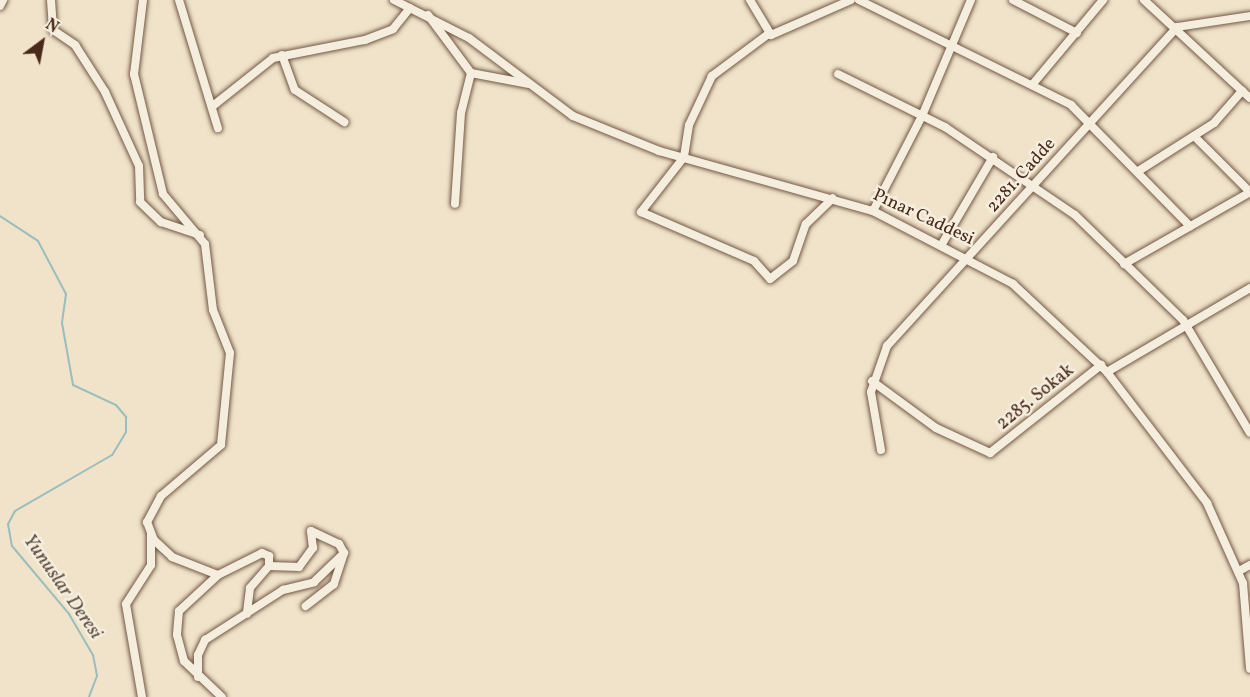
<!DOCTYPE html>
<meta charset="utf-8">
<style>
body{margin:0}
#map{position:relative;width:1250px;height:697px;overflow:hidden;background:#f0e3ca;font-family:Vollkorn,serif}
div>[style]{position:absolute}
.stream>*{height:2px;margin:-1px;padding:0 1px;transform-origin:1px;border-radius:1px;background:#9bbdbb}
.roads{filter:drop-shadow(0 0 2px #735845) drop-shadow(0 0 2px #735845)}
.minor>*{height:8px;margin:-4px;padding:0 4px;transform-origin:4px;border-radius:4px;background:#f5eddd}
span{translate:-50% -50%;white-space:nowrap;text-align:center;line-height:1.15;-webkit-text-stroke:5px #f5eddd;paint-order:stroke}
.street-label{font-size:18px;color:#492919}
.water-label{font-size:20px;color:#5e4e42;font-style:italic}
.north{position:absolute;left:12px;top:12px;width:60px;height:60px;-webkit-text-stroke:4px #f5eddd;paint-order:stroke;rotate:32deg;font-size:16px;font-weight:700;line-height:24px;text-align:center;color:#492919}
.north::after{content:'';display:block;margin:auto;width:21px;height:27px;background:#492919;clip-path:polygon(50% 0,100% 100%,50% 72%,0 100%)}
</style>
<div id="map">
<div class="stream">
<i style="left:0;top:216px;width:45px;rotate:33.3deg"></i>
<i style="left:38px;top:241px;width:60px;rotate:62.2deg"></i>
<i style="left:66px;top:294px;width:29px;rotate:98deg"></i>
<i style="left:62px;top:323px;width:63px;rotate:79.9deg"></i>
<i style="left:73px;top:385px;width:47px;rotate:24.9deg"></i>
<i style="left:116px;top:405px;width:16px;rotate:50deg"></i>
<i style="left:126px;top:417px;width:15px;rotate:90deg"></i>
<i style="left:126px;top:432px;width:27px;rotate:121deg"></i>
<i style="left:112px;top:455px;width:112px;rotate:150deg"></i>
<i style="left:15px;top:511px;width:15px;rotate:118deg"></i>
<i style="left:8px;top:524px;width:22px;rotate:80deg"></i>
<i style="left:12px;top:546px;width:89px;rotate:50deg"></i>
<i style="left:69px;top:614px;width:48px;rotate:59.7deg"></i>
<i style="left:93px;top:655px;width:21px;rotate:79deg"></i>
<i style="left:97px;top:676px;width:22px;rotate:111deg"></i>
</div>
<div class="roads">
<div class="minor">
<i style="left:51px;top:0;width:30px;rotate:86deg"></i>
<i style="left:53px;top:30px;width:27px;rotate:34deg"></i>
<i style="left:75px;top:45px;width:56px;rotate:57.4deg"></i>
<i style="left:105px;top:92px;width:81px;rotate:65.3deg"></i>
<i style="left:139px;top:166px;width:36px;rotate:88deg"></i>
<i style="left:140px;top:202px;width:29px;rotate:44deg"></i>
<i style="left:161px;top:222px;width:41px;rotate:18.4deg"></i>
<i style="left:143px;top:0;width:75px;rotate:96.9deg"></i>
<i style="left:134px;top:74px;width:123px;rotate:76.4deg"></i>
<i style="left:163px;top:194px;width:65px;rotate:50deg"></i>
<i style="left:205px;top:244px;width:66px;rotate:83.1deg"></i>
<i style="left:213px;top:310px;width:46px;rotate:68.4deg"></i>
<i style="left:230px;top:353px;width:92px;rotate:95.6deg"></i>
<i style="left:221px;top:445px;width:79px;rotate:139.6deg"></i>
<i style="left:161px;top:496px;width:30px;rotate:118deg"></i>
<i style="left:147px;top:522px;width:19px;rotate:69deg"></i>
<i style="left:154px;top:540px;width:25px;rotate:43deg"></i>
<i style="left:172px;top:557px;width:49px;rotate:21.4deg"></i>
<i style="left:218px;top:575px;width:53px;rotate:137.3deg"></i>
<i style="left:179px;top:611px;width:24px;rotate:95deg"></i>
<i style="left:177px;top:635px;width:27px;rotate:75deg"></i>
<i style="left:184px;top:661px;width:52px;rotate:43.5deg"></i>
<i style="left:179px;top:0;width:134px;rotate:73.1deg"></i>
<i style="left:394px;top:0;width:84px;rotate:26.9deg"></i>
<i style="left:469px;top:38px;width:130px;rotate:36.9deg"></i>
<i style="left:573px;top:116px;width:93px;rotate:22.1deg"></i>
<i style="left:659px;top:151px;width:222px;rotate:15.7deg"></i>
<i style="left:873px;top:211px;width:158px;rotate:27.5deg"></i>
<i style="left:1013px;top:284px;width:129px;rotate:43.1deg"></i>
<i style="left:1107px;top:372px;width:165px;rotate:52.6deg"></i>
<i style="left:1207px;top:503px;width:88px;rotate:65.8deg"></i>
<i style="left:1243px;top:583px;width:86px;rotate:85.3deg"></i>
<i style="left:750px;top:0;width:41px;rotate:59deg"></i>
<i style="left:771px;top:35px;width:87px;rotate:-23.6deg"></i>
<i style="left:859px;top:0;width:237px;rotate:26.3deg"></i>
<i style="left:1071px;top:105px;width:170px;rotate:45.5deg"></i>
<i style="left:1013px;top:0;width:72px;rotate:27.3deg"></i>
<i style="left:1144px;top:0;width:144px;rotate:42.8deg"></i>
<i style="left:0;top:6px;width:7px;rotate:-63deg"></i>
<i style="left:428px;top:15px;width:72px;rotate:53.4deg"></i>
<i style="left:471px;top:73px;width:41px;rotate:104deg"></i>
<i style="left:461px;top:113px;width:91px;rotate:93.8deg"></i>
<i style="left:767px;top:35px;width:69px;rotate:143.3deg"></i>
<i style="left:712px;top:76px;width:54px;rotate:115.1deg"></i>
<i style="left:689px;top:125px;width:32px;rotate:99deg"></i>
<i style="left:684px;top:157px;width:70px;rotate:128deg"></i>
<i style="left:641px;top:212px;width:123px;rotate:23.4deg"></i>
<i style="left:754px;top:261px;width:24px;rotate:48deg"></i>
<i style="left:770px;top:279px;width:29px;rotate:-38deg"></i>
<i style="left:793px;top:261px;width:39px;rotate:-71deg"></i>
<i style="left:806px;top:224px;width:37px;rotate:-44deg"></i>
<i style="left:282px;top:55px;width:37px;rotate:70deg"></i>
<i style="left:295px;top:90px;width:59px;rotate:33.1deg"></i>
<i style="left:471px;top:73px;width:59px;rotate:10.7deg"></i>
<i style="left:838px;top:74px;width:119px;rotate:26.4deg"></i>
<i style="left:945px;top:127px;width:157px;rotate:34.1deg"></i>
<i style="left:1075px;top:215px;width:151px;rotate:44.2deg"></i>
<i style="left:1183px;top:320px;width:131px;rotate:59.3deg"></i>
<i style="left:1032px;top:85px;width:111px;rotate:-50.1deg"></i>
<i style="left:214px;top:105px;width:75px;rotate:-38.5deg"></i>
<i style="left:273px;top:58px;width:94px;rotate:-11.1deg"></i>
<i style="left:365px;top:40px;width:30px;rotate:-21deg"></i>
<i style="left:393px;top:29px;width:27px;rotate:-51deg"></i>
<i style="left:1194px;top:136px;width:79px;rotate:45deg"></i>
<i style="left:1140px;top:170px;width:88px;rotate:-32.4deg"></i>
<i style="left:1214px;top:123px;width:43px;rotate:-48.8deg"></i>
<i style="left:873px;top:211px;width:107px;rotate:-62.7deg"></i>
<i style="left:922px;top:116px;width:126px;rotate:-67.1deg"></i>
<i style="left:942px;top:244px;width:101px;rotate:-59.6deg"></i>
<i style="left:1124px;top:264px;width:145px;rotate:-29.7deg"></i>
<i style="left:1107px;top:372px;width:166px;rotate:-30.4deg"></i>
<i style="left:872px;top:381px;width:79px;rotate:36.3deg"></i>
<i style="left:936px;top:428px;width:60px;rotate:24.8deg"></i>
<i style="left:990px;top:453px;width:142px;rotate:-38.4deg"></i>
<i style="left:881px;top:450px;width:59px;rotate:-99.8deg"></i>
<i style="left:871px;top:392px;width:49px;rotate:-70.8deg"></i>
<i style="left:887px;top:346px;width:431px;rotate:-47.7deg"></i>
<i style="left:1177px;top:27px;width:74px;rotate:-8.6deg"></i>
<i style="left:269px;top:566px;width:30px;rotate:2deg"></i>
<i style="left:299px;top:567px;width:24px;rotate:-54deg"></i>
<i style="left:313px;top:548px;width:17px;rotate:-97deg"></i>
<i style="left:311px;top:531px;width:31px;rotate:25deg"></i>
<i style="left:339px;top:544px;width:10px;rotate:61deg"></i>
<i style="left:344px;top:553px;width:33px;rotate:108deg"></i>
<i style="left:334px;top:584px;width:36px;rotate:142deg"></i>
<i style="left:1239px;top:571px;width:13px;rotate:-29deg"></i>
<i style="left:218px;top:575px;width:49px;rotate:-26.6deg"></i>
<i style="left:262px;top:553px;width:8px;rotate:23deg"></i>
<i style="left:269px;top:556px;width:10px;rotate:90deg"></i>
<i style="left:269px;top:566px;width:29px;rotate:131deg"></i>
<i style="left:250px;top:588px;width:26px;rotate:97deg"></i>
<i style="left:198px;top:677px;width:22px;rotate:-90deg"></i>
<i style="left:198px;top:655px;width:17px;rotate:-65deg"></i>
<i style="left:205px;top:640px;width:93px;rotate:-32.7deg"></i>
<i style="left:283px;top:590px;width:32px;rotate:-14deg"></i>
<i style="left:314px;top:582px;width:42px;rotate:-44deg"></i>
<i style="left:142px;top:697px;width:94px;rotate:-99.8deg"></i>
<i style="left:126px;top:604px;width:46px;rotate:-57.3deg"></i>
<i style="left:151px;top:565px;width:30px;rotate:-90deg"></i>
</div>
</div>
<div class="street-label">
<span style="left:1022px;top:176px;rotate:-48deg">2281. Cadde</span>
<span style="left:923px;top:218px;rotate:25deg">Pınar Caddesi</span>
<span style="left:1036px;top:398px;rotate:-39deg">2285. Sokak</span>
</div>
<div class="water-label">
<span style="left:62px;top:587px;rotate:55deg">Yunuslar Deresi</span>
</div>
<div class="north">N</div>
</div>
